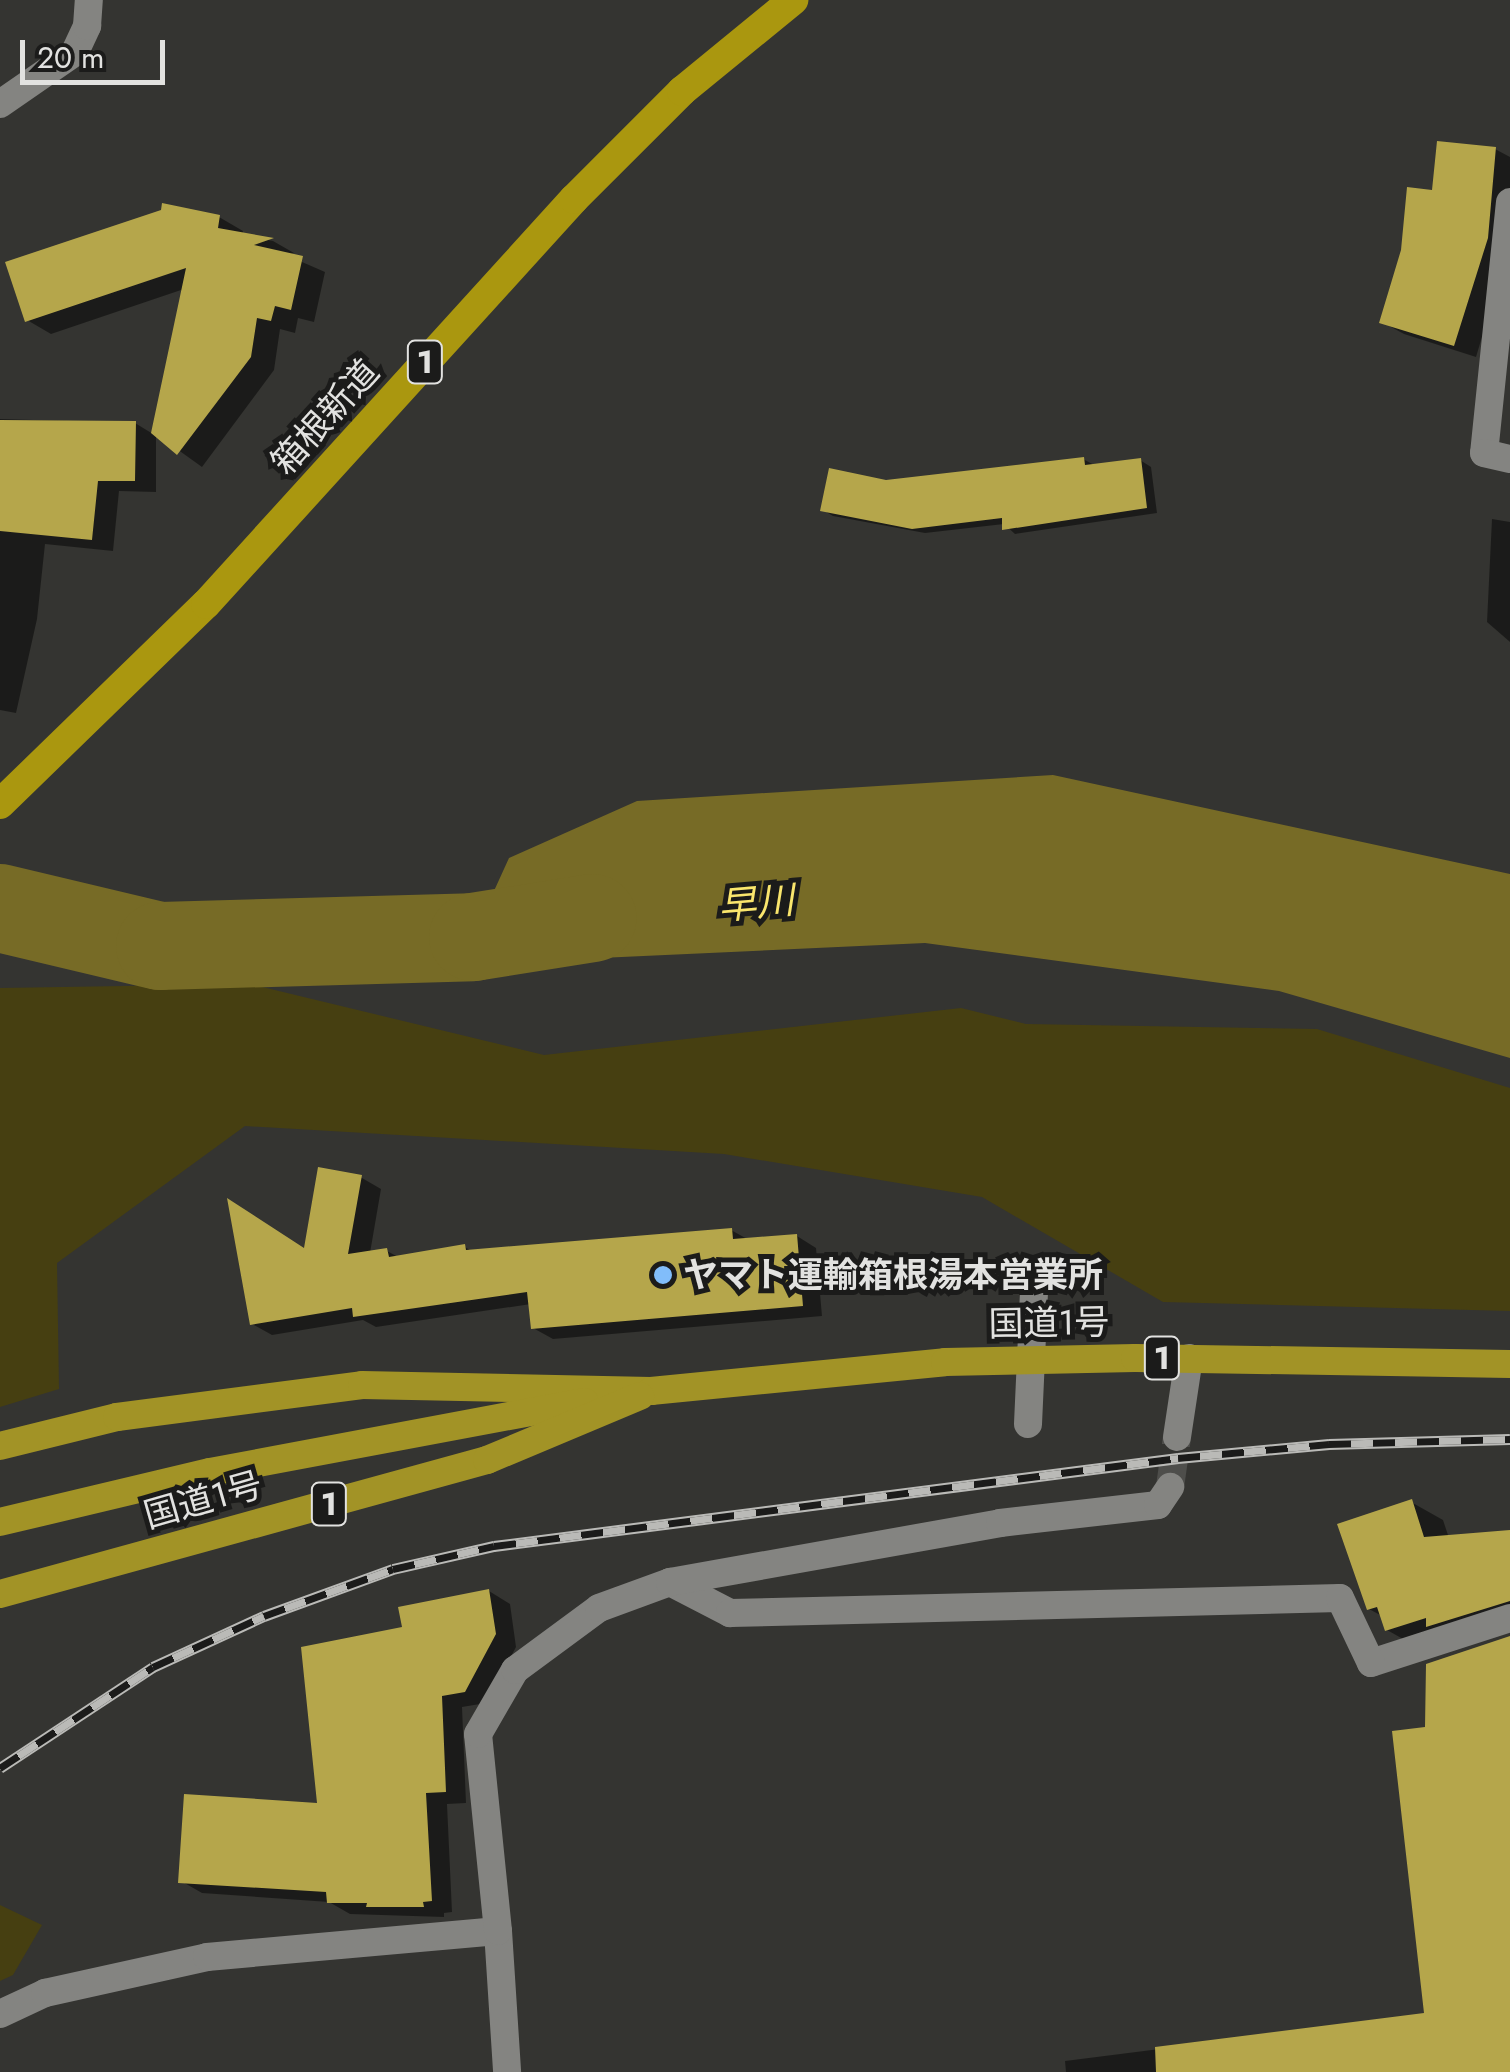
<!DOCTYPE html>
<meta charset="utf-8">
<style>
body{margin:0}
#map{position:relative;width:1510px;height:2072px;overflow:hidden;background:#343431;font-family:Jost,"Noto Sans JP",sans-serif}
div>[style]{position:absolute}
.green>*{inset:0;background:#463f11}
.water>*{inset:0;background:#776b26}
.shadow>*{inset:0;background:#0007}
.river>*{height:88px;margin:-44px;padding:0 44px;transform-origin:44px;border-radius:44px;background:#776b26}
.building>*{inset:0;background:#b5a64b}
.minor-tunnel>*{height:28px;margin-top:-14px;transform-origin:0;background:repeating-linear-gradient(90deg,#4e4e4b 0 28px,transparent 0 42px)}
.service>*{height:28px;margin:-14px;padding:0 14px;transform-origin:14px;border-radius:14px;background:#848481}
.pedestrian>*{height:28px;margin:-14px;padding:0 14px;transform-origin:14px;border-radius:14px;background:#848481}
.minor>*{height:28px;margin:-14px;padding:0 14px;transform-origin:14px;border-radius:14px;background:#848481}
.trunk>*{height:28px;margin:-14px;padding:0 14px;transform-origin:14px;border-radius:14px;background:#a29326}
.motorway>*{height:30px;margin:-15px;padding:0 15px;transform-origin:15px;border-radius:15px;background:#aa970f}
.rail>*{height:11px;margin-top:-5.5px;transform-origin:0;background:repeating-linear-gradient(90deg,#1b1b1a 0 22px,#babab7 0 44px);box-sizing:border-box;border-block:2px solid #babab7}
.dots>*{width:28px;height:28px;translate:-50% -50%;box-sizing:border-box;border:5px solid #1b1b1a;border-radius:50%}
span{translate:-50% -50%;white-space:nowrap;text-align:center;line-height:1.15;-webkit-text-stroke:10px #1b1b1a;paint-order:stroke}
.shield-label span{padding:2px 8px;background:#1b1b1a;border:2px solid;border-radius:8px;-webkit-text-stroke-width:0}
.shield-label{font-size:32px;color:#e2e2e0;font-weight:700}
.street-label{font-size:35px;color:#e2e2e0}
.poi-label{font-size:35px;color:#e2e2e0;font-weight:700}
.left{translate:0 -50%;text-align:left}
.water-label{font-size:38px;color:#fae66d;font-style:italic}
.scale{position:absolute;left:20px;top:40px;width:145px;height:45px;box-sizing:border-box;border:5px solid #e2e2e0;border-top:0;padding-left:12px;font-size:30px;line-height:35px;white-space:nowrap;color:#e2e2e0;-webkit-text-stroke:8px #1b1b1a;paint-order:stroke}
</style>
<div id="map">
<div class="green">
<i style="clip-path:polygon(250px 984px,544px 1055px,961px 1008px,1026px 1024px,1317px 1029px,1510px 1088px,1510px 1311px,1163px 1302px,982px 1197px,724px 1154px,245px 1126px,57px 1263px,59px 1389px,0 1407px,0 988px)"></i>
<i style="clip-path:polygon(0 1905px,42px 1925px,13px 1975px,0 1981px)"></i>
</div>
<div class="water">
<i style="clip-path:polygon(1053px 775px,1510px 874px,1510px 1058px,1279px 991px,925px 943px,534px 961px,473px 937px,509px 858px,637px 801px)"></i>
</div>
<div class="shadow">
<i style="clip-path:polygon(1495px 149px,1510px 157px,1510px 243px,1476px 357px,1404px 334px,1382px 322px)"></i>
<i style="clip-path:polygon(219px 217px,243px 231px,242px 235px,273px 241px,294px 253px,286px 255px,325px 272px,314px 322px,298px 318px,295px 333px,280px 329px,274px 370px,202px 467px,156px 434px,156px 492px,119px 491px,113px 551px,45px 544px,37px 619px,16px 713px,0 710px,0 419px,135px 423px,153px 434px,184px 289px,51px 334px,27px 320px)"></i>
<i style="clip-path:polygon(1083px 459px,1096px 466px,1140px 460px,1151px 467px,1157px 513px,1015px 534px,1004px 524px,925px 533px,833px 516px,823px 510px,886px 482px)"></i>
<i style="clip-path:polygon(1492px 519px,1510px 522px,1510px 642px,1487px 622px)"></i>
<i style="clip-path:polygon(320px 1170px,362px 1178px,381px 1189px,370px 1253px,387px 1251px,400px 1258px,465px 1247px,473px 1252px,731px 1230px,749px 1240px,797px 1236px,816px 1248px,822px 1316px,553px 1339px,533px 1328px,531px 1304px,376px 1327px,363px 1320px,272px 1335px,252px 1324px,306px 1250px)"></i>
<i style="clip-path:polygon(1411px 1502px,1443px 1520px,1449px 1538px,1510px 1548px,1510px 1628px,1419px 1648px,1387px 1630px,1382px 1616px,1369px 1609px)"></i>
<i style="clip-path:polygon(489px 1591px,510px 1604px,516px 1647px,486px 1703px,462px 1707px,466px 1803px,447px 1804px,452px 1912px,444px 1913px,444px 1917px,350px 1914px,329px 1902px,202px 1893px,181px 1881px,319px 1806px,405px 1629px)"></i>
<i style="clip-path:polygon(1510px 1639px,1510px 2072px,1066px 2072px,1065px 2061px,1427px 2015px,1428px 1729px)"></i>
</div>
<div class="river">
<i style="left:0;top:908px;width:164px;rotate:13.4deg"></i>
<i style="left:160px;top:946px;width:313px;rotate:-1.6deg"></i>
<i style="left:473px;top:937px;width:121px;rotate:-9deg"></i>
</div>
<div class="building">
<i style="clip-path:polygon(1437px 141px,1496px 147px,1488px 238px,1454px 346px,1379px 323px,1401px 250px,1407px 187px,1432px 190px)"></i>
<i style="clip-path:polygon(162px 203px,220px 215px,218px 228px,274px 238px,254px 245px,303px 256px,291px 310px,275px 306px,271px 321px,257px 318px,251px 357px,177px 455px,151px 433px,186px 268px,25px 322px,5px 262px,161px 210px)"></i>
<i style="clip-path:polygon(0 420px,136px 421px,135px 481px,98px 481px,92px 540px,0 531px)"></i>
<i style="clip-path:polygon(1084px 457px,1085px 465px,1141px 458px,1147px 508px,1002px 530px,1002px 518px,912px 529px,820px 511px,829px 468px,886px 480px)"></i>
<i style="clip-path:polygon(318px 1167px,362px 1175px,348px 1254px,387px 1248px,389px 1257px,465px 1244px,466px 1250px,732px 1228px,733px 1239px,797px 1234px,803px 1306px,531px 1329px,527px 1292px,353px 1317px,352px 1308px,250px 1325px,227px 1198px,304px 1248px)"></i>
<i style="clip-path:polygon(1412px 1499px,1424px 1537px,1510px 1530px,1510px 1601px,1426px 1627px,1426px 1618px,1385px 1631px,1377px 1607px,1367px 1610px,1337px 1524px)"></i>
<i style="clip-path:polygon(489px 1589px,496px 1634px,465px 1692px,442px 1696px,446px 1792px,426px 1793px,432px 1901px,423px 1902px,424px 1907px,366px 1907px,367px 1903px,327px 1903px,326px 1892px,178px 1883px,184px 1794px,317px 1803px,301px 1647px,402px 1627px,398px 1607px)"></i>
<i style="clip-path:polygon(1510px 1636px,1510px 2072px,1156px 2072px,1155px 2047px,1424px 2013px,1392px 1731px,1425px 1727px,1426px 1664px)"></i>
</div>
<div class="minor-tunnel">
<i style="left:1170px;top:1487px;width:50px;rotate:-82deg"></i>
</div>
<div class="service">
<i style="left:1371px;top:1663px;width:146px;rotate:-17.9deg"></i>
<i style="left:498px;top:1931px;width:141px;rotate:86.3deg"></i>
</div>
<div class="pedestrian">
<i style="left:1028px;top:1424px;width:132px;rotate:-87.4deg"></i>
</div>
<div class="minor">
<i style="left:0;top:104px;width:91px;rotate:-34.7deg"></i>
<i style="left:75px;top:52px;width:29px;rotate:-65deg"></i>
<i style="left:87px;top:26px;width:26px;rotate:-86deg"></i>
<i style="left:1510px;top:202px;width:252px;rotate:95.9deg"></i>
<i style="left:1484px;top:453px;width:27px;rotate:13deg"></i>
<i style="left:1177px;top:1437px;width:80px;rotate:-81.4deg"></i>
<i style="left:670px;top:1582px;width:68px;rotate:27.3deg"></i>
<i style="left:730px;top:1613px;width:610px;rotate:-1.41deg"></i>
<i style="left:1340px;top:1598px;width:72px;rotate:64.5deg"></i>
<i style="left:0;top:2014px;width:50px;rotate:-25deg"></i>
<i style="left:45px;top:1993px;width:166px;rotate:-12.5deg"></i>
<i style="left:207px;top:1957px;width:292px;rotate:-5.1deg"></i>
<i style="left:498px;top:1931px;width:198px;rotate:-95.8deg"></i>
<i style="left:478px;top:1734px;width:74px;rotate:-60deg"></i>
<i style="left:515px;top:1670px;width:104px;rotate:-36.4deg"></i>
<i style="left:599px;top:1608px;width:76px;rotate:-20.1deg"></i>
<i style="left:670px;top:1582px;width:335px;rotate:-10.1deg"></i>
<i style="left:1000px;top:1523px;width:159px;rotate:-6.5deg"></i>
<i style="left:1158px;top:1505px;width:22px;rotate:-56deg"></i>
</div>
<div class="trunk">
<i style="left:0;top:1446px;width:121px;rotate:-13.9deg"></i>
<i style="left:117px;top:1417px;width:247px;rotate:-7.4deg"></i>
<i style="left:362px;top:1385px;width:289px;rotate:1.2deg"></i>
<i style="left:651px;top:1391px;width:295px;rotate:-5.6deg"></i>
<i style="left:945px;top:1362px;width:190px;rotate:-1.2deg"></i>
<i style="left:1135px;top:1358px;width:375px;rotate:0.9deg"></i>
<i style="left:0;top:1522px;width:216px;rotate:-13.4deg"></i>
<i style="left:210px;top:1472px;width:381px;rotate:-10.6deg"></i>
<i style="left:0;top:1594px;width:505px;rotate:-15.38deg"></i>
<i style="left:487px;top:1460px;width:166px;rotate:-22.7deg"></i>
</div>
<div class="motorway">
<i style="left:0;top:804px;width:287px;rotate:-44.2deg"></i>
<i style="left:206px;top:604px;width:547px;rotate:-47.74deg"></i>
<i style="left:574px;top:199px;width:153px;rotate:-45deg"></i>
<i style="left:682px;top:91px;width:144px;rotate:-39.3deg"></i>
</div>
<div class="rail">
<i style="left:0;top:1768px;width:183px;rotate:-33.4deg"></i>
<i style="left:153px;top:1667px;width:122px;rotate:-24.7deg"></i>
<i style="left:264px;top:1616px;width:137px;rotate:-20deg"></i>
<i style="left:393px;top:1569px;width:104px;rotate:-12.8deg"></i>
<i style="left:494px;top:1546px;width:690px;rotate:-7.33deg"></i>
<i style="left:1178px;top:1458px;width:152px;rotate:-5.3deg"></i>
<i style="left:1329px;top:1444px;width:181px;rotate:-1.6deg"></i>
</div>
<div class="dots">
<i style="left:663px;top:1275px;background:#81bdfa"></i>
</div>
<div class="shield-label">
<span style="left:425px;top:362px">1</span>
<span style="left:1162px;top:1358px">1</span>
<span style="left:329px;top:1504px">1</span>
</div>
<div class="street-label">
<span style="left:325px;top:417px;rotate:-48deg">箱根新道</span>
<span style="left:1049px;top:1323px;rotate:-1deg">国道1号</span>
<span style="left:203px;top:1500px;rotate:-16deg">国道1号</span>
</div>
<div class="poi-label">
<span class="left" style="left:683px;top:1275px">ヤマト運輸箱根湯本営業所</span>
</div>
<div class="water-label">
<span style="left:756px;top:903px;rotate:-5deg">早川</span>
</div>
<div class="scale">20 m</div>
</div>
